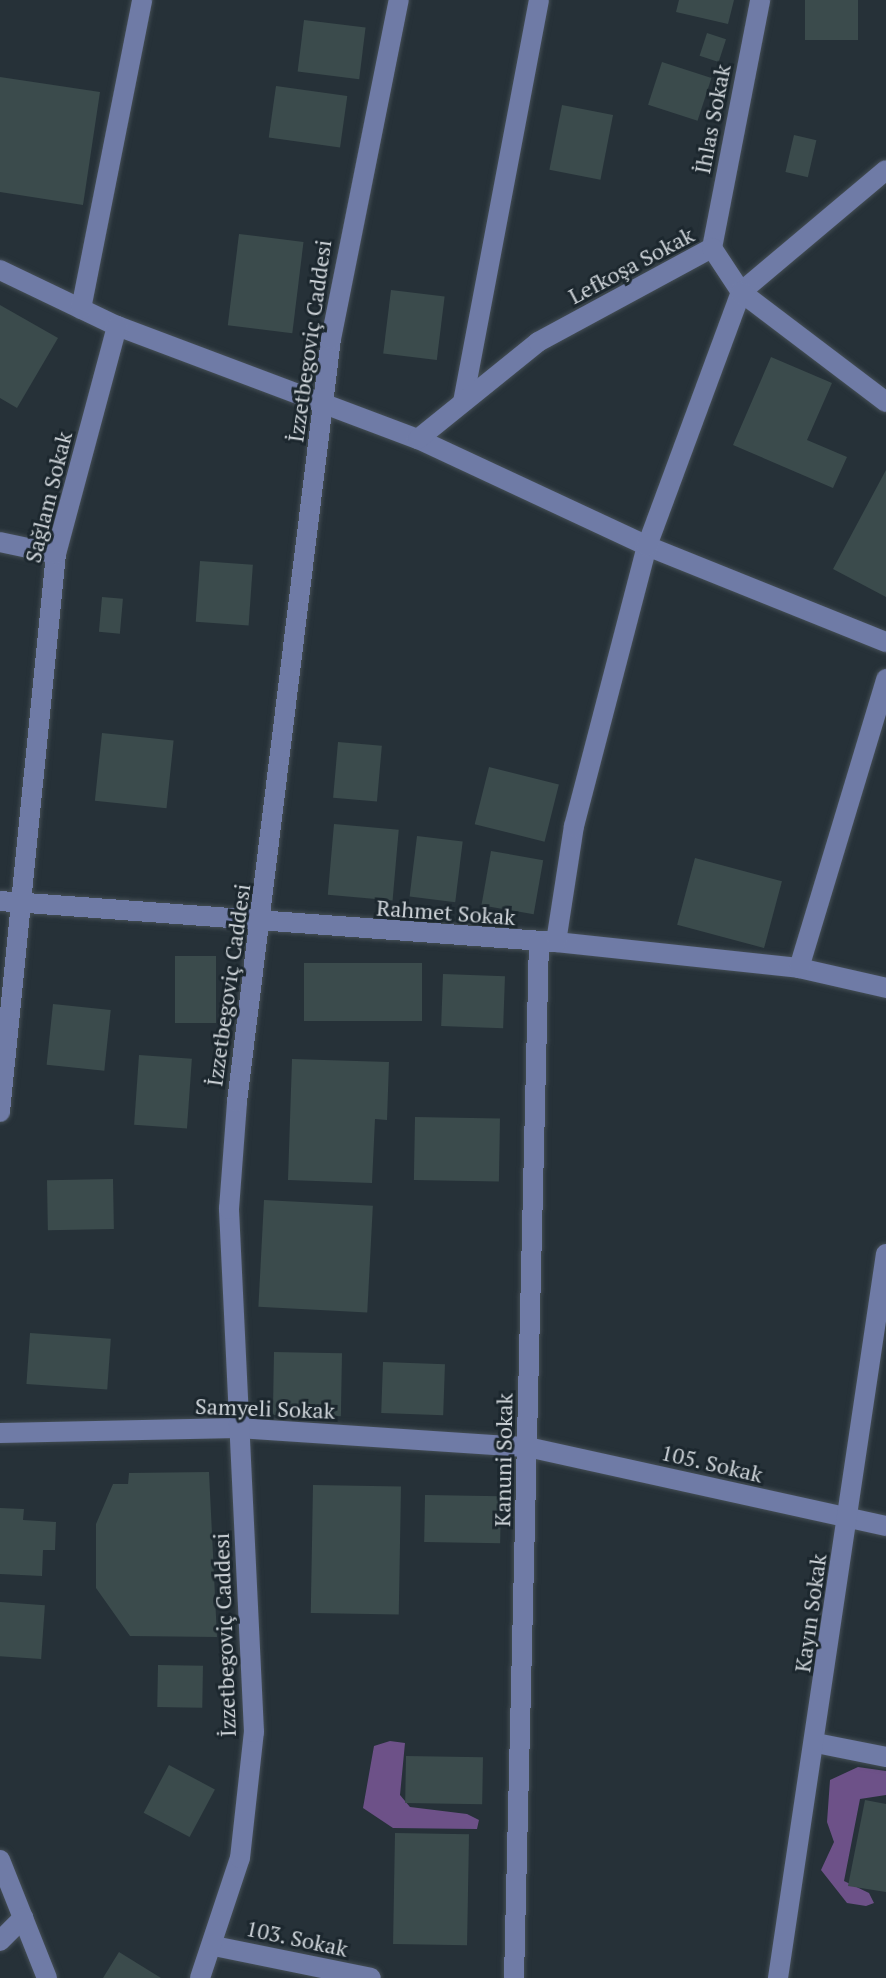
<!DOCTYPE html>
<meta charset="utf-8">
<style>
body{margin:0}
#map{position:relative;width:886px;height:1978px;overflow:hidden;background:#263138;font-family:"PT Serif",serif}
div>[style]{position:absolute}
.forest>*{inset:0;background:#6d5188}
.building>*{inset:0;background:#3b4b4c;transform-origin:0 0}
.roads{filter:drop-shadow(0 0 2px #444e55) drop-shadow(0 0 2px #444e55)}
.minor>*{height:20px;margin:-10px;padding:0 10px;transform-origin:10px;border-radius:10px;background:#6f7ba6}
span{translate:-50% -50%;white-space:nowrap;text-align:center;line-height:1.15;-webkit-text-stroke:6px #1c272e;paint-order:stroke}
.street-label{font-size:22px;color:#ccd2d7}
</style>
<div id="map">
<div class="forest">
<i style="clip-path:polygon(390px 1741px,405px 1743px,400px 1795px,410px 1807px,467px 1814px,479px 1820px,477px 1829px,393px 1828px,363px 1808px,374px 1746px)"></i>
<i style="clip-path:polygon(858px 1767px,886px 1771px,886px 1795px,860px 1799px,844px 1881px,869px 1893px,874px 1903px,866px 1906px,847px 1903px,821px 1870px,834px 1842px,827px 1822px,830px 1780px)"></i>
</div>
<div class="building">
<i style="clip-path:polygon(679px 0,734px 0,728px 24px,676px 12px)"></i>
<i style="left:805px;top:0;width:53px;height:40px"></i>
<i style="left:304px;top:20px;width:62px;height:52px;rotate:7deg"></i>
<i style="left:707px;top:33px;width:20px;height:24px;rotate:18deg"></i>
<i style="left:662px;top:62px;width:52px;height:45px;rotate:18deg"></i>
<i style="clip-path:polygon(0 77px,100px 92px,83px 205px,0 192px)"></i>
<i style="left:276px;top:86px;width:72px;height:52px;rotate:8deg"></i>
<i style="left:562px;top:105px;width:52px;height:66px;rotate:11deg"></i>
<i style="left:794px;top:135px;width:23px;height:38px;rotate:13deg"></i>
<i style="left:239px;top:234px;width:65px;height:92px;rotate:7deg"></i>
<i style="left:391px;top:290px;width:54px;height:64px;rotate:7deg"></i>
<i style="clip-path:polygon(0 305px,58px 338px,17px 408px,0 398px)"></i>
<i style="clip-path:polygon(771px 357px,832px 383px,807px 440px,847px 457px,833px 488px,733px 445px)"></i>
<i style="clip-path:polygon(886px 470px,886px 597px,833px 569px)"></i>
<i style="left:200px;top:561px;width:53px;height:61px;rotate:4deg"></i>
<i style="left:102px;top:597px;width:21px;height:35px;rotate:5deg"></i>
<i style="left:102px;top:733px;width:72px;height:68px;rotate:6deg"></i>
<i style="left:338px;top:742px;width:44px;height:56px;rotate:5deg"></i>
<i style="left:489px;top:767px;width:72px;height:59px;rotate:14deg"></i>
<i style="left:334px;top:824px;width:65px;height:71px;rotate:5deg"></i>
<i style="left:417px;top:836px;width:46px;height:61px;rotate:7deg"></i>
<i style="left:491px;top:851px;width:53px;height:55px;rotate:10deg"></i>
<i style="left:695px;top:858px;width:90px;height:69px;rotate:15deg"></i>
<i style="left:175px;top:956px;width:41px;height:67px"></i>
<i style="left:304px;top:963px;width:118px;height:58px"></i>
<i style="left:443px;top:974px;width:62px;height:52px;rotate:2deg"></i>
<i style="left:53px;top:1004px;width:58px;height:61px;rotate:6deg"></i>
<i style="left:139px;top:1055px;width:53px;height:70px;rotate:4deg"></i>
<i style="clip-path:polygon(292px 1059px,389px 1062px,387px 1120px,375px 1119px,372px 1183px,288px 1180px)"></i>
<i style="left:415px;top:1117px;width:85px;height:63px;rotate:1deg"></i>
<i style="left:113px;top:1179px;width:50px;height:66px;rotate:89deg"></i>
<i style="left:264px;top:1200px;width:109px;height:107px;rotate:3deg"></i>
<i style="left:30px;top:1333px;width:81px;height:51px;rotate:4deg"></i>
<i style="left:274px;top:1352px;width:68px;height:63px;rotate:1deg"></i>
<i style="left:383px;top:1362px;width:62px;height:51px;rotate:2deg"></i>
<i style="clip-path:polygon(209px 1472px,217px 1637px,130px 1636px,96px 1588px,96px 1524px,113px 1484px,128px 1484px,129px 1473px)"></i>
<i style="left:313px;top:1485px;width:88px;height:128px;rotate:1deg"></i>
<i style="left:425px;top:1495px;width:76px;height:47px;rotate:1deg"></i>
<i style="clip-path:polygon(0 1508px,24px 1509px,23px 1520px,56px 1522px,55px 1550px,43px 1550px,42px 1576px,0 1574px)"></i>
<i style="left:0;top:1602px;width:45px;height:54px;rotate:4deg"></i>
<i style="left:158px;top:1665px;width:45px;height:42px;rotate:1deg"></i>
<i style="left:406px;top:1756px;width:77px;height:47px;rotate:1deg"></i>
<i style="left:169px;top:1765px;width:52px;height:54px;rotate:28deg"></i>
<i style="clip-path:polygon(865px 1800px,886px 1804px,886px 1892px,848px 1886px)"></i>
<i style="left:395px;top:1833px;width:74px;height:111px;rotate:1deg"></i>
<i style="clip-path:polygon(119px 1952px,161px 1978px,103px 1978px)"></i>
</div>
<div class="roads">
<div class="minor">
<i style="left:712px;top:248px;width:253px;rotate:-79deg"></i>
<i style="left:0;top:270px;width:130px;rotate:25.6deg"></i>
<i style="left:117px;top:326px;width:322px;rotate:20.6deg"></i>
<i style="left:418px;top:439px;width:253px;rotate:25deg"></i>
<i style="left:647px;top:546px;width:258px;rotate:21.9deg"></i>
<i style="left:81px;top:309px;width:315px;rotate:-78.8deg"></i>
<i style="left:463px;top:402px;width:409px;rotate:-79.3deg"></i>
<i style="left:418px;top:439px;width:154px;rotate:-38.9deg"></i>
<i style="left:538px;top:342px;width:198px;rotate:-28.4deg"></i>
<i style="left:712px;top:248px;width:53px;rotate:56.6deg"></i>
<i style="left:741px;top:292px;width:189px;rotate:-40.1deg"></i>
<i style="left:0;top:542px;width:57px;rotate:12.1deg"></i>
<i style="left:0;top:901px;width:558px;rotate:4.22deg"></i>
<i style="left:556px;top:942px;width:244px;rotate:6.1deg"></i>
<i style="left:799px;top:968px;width:89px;rotate:12.9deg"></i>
<i style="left:556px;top:942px;width:117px;rotate:-81.2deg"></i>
<i style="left:574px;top:826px;width:289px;rotate:-75.4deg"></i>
<i style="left:647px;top:546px;width:271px;rotate:-69.7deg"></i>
<i style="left:741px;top:292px;width:182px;rotate:37.2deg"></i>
<i style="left:799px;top:968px;width:302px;rotate:-73.2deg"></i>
<i style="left:0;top:1112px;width:561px;rotate:-84.27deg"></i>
<i style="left:56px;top:554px;width:236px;rotate:-75deg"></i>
<i style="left:0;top:1433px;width:238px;rotate:-1.2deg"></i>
<i style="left:238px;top:1428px;width:290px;rotate:3.8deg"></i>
<i style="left:527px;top:1447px;width:368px;rotate:12.4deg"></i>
<i style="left:816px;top:1743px;width:71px;rotate:11.3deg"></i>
<i style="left:0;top:1860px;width:127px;rotate:68.3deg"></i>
<i style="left:0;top:1941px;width:33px;rotate:-45deg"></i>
<i style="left:214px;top:1946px;width:160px;rotate:11.5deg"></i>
<i style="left:200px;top:1978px;width:126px;rotate:-71.6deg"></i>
<i style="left:240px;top:1858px;width:127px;rotate:-83.7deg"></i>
<i style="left:254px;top:1732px;width:524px;rotate:-92.74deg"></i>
<i style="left:229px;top:1209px;width:107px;rotate:-85.7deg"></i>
<i style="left:237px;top:1102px;width:769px;rotate:-82.98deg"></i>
<i style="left:331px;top:339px;width:346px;rotate:-78.7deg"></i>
<i style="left:514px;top:1978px;width:1035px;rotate:-88.62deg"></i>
<i style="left:778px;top:1978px;width:732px;rotate:-81.52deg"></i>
</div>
</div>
<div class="street-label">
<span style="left:712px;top:119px;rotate:-79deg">İhlas Sokak</span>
<span style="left:631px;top:265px;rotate:-28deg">Lefkoşa Sokak</span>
<span style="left:309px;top:341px;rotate:-82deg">İzzetbegoviç Caddesi</span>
<span style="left:48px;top:497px;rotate:-76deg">Sağlam Sokak</span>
<span style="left:446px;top:912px;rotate:4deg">Rahmet Sokak</span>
<span style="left:228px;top:985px;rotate:-82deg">İzzetbegoviç Caddesi</span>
<span style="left:265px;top:1408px;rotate:2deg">Samyeli Sokak</span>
<span style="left:503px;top:1460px;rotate:-89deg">Kanuni Sokak</span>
<span style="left:712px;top:1463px;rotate:13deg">105. Sokak</span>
<span style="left:810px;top:1613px;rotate:-82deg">Kayın Sokak</span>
<span style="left:224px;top:1635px;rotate:-92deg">İzzetbegoviç Caddesi</span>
<span style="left:297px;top:1938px;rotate:12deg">103. Sokak</span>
</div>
</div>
